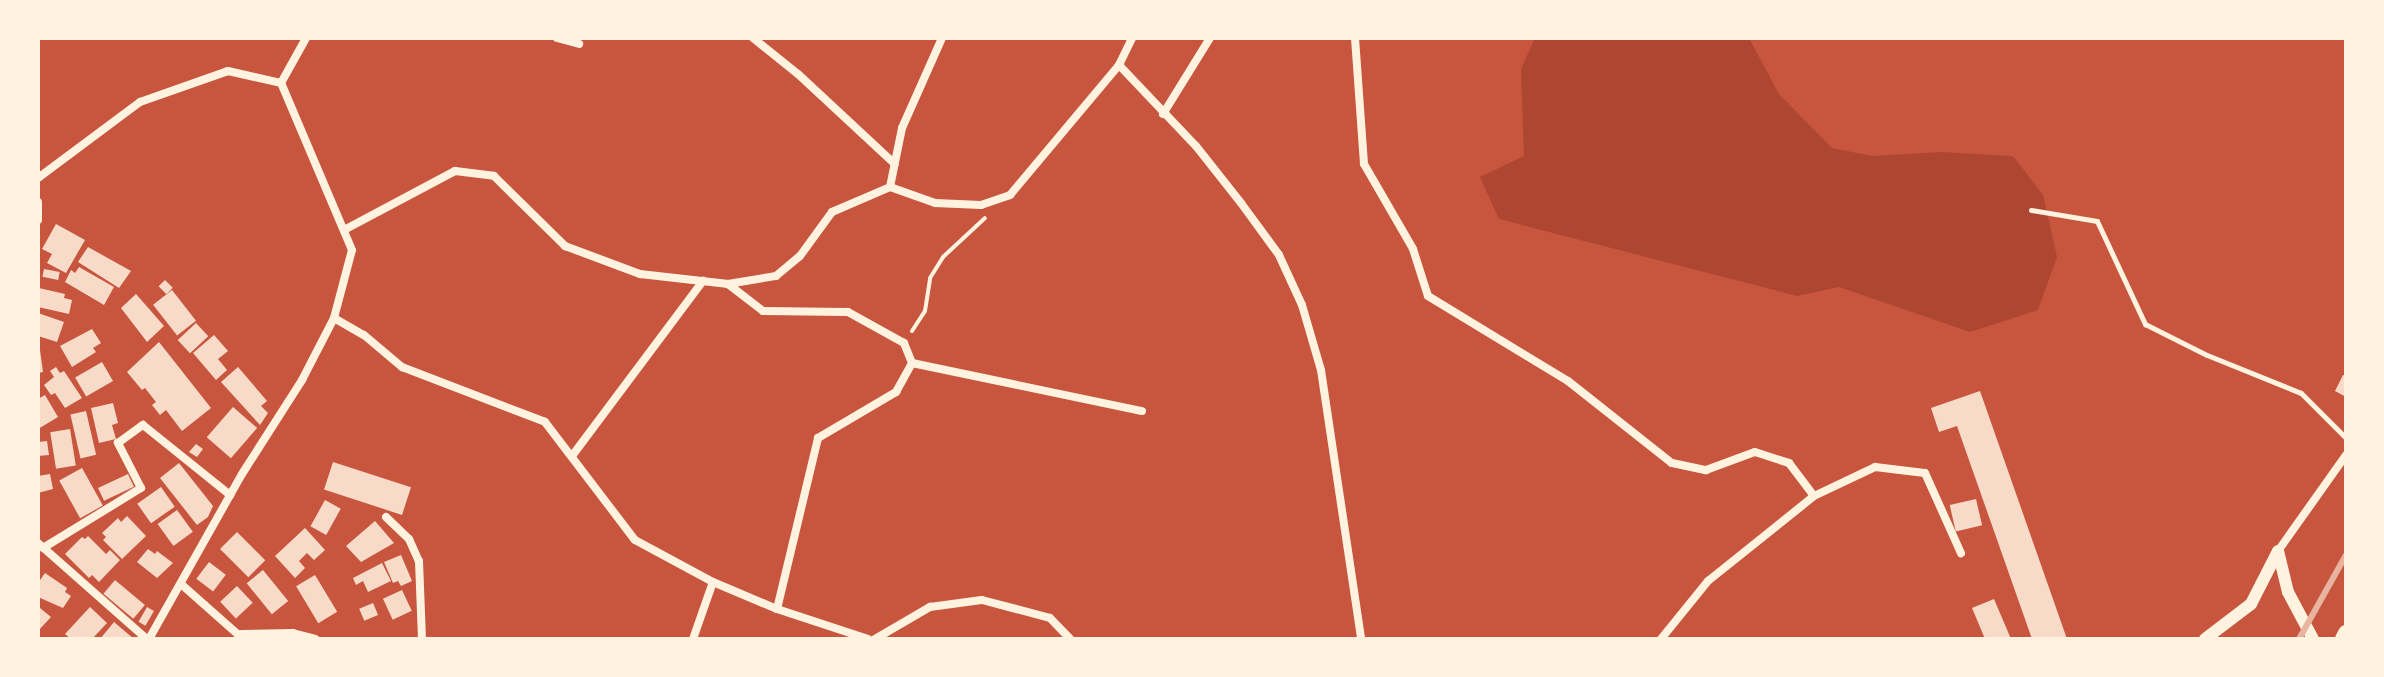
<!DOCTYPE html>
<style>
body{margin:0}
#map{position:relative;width:2384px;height:677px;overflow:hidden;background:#c8553d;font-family:"Exo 2",sans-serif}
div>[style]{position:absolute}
.green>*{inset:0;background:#ae4732}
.building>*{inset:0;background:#f7dbc8;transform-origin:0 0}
.path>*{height:4px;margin:-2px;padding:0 2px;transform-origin:2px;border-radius:2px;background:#fff3e0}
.service>*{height:5px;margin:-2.5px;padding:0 2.5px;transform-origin:2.5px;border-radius:2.5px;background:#fff3e0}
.minor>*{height:8px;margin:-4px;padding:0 4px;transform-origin:4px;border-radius:4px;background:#fff3e0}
.tertiary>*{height:12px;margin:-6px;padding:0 6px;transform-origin:6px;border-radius:6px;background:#fff3e0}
.primary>*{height:16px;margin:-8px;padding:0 8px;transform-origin:8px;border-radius:8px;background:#fff3e0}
.rail>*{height:6px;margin:-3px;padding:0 3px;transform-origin:3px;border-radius:3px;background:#e9b49f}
span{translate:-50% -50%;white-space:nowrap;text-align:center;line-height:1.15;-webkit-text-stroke:8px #fff3e0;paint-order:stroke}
.frame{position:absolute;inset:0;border:40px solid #fff3e0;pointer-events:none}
</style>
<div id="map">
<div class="green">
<i style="clip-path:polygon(1535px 38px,1749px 38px,1779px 94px,1832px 148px,1872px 156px,1942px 152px,2013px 156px,2043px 195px,2057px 257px,2038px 310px,1970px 332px,1839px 287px,1797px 296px,1499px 219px,1480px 177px,1524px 156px,1521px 69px)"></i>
</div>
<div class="building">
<i style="clip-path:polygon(56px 224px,85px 240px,66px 273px,47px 263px,52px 254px,42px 249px)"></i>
<i style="clip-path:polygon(88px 247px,131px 271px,119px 288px,78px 262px)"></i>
<i style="clip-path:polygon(79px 267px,114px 287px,104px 305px,65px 282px,71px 270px,75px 273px)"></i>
<i style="left:44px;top:269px;width:16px;height:8px;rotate:11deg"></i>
<i style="left:165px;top:280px;width:11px;height:9px;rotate:45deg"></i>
<i style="clip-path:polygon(39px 288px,65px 294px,64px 298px,72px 300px,69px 314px,38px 307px)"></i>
<i style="left:172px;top:290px;width:39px;height:24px;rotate:52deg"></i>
<i style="clip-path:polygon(136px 294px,164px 326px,147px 342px,121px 308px)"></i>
<i style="clip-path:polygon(38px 313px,64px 322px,57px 342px,38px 336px)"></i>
<i style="left:196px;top:323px;width:18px;height:25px;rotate:47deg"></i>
<i style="clip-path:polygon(92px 329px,101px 343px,93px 348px,96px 352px,72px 367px,60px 346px)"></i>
<i style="clip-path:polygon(214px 335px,228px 351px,218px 359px,227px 370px,216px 380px,193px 353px)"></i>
<i style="clip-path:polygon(159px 342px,211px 408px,182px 431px,166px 410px,160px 415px,152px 405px,156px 402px,145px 388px,142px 390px,127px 372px)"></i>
<i style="clip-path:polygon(40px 350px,43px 372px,38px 373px,38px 351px)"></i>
<i style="left:102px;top:362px;width:22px;height:31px;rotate:60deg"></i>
<i style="clip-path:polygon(56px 367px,60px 373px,64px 371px,82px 398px,65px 408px,55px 393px,51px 395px,44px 385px,54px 377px,50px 371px)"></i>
<i style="clip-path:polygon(238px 367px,267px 401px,261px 406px,268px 413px,260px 425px,221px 382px)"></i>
<i style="clip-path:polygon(2343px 375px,2346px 376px,2346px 397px,2335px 391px)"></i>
<i style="clip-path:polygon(1980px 391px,2067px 639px,2032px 639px,1957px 426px,1939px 432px,1931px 408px)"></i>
<i style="clip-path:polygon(45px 395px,58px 417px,38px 429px,38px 399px)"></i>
<i style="clip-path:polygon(113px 403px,118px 423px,112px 425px,116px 439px,99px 443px,91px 408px)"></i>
<i style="left:233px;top:407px;width:32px;height:40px;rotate:41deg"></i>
<i style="left:86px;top:411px;width:45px;height:16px;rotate:77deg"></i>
<i style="left:70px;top:429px;width:37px;height:20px;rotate:81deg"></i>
<i style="clip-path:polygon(47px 441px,49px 455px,38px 456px,38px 442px)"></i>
<i style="clip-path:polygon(196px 444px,203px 449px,197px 457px,189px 452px)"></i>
<i style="left:333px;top:462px;width:82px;height:29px;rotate:18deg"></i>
<i style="clip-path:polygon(179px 463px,213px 506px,208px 517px,197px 525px,160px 478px)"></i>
<i style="left:82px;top:468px;width:43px;height:26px;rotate:61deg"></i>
<i style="clip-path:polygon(50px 474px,53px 489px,38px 493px,38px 476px)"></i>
<i style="left:128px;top:474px;width:14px;height:33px;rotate:65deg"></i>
<i style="left:161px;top:487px;width:24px;height:29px;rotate:55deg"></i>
<i style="left:1976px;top:499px;width:27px;height:27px;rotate:77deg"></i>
<i style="left:325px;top:500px;width:18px;height:30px;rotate:29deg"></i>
<i style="left:177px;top:510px;width:27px;height:24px;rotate:54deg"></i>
<i style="clip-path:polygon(127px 516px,146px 536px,122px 559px,103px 540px,106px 537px,102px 533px,118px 518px,121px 522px)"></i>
<i style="clip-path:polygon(375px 521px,394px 543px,361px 562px,346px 546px)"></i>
<i style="clip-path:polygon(305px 528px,325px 550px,314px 560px,307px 553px,299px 561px,305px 568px,295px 578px,275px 556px)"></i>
<i style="left:237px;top:532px;width:40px;height:24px;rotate:45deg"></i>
<i style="clip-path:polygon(88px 536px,106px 554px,110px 550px,120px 560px,99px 582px,92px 575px,89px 578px,65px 554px,82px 537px,85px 539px)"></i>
<i style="clip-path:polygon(148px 549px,155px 554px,157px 551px,173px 563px,157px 578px,137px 562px)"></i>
<i style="clip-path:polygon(401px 555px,412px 581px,401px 586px,398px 581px,393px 583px,384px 562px)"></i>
<i style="left:209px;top:562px;width:21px;height:21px;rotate:37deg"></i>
<i style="clip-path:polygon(382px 563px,391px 581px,368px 592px,363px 581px,356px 585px,353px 578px)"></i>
<i style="left:263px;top:570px;width:40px;height:21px;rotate:51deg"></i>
<i style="clip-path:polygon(45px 573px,67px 588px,65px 592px,71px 596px,63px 608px,38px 597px,38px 583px)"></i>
<i style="left:315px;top:575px;width:43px;height:22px;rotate:59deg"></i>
<i style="left:115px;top:580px;width:39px;height:18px;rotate:40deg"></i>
<i style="left:237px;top:586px;width:23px;height:23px;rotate:47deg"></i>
<i style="left:402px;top:590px;width:23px;height:21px;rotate:65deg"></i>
<i style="clip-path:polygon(1994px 599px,2011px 639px,1985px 639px,1972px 608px)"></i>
<i style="left:373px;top:603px;width:13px;height:15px;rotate:67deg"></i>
<i style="clip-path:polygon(90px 607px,107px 623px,92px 639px,71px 639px,65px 634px)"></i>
<i style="left:147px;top:607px;width:8px;height:17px;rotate:30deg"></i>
<i style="clip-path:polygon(40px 608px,51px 617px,38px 631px,38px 610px)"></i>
<i style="clip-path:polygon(114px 622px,134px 639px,100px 639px)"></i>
</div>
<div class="path">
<i style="left:912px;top:331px;width:24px;rotate:-57deg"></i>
<i style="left:925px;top:311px;width:33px;rotate:-81deg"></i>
<i style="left:930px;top:278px;width:25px;rotate:-58deg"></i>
<i style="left:943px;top:257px;width:57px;rotate:-42.9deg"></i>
</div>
<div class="service">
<i style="left:2031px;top:210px;width:67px;rotate:9.5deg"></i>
<i style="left:2097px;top:221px;width:114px;rotate:65deg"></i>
<i style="left:2145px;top:324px;width:69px;rotate:26.6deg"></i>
<i style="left:2207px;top:355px;width:101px;rotate:22deg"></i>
<i style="left:2301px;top:393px;width:64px;rotate:45deg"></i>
</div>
<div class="minor">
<i style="left:557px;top:38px;width:23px;rotate:15deg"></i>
<i style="left:753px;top:38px;width:58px;rotate:38.7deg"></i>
<i style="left:798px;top:74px;width:132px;rotate:42.9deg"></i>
<i style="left:1355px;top:38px;width:126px;rotate:85.9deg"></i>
<i style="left:1364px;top:164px;width:98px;rotate:60deg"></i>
<i style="left:1413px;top:249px;width:49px;rotate:72.3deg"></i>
<i style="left:1428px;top:296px;width:164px;rotate:31.3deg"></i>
<i style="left:1568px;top:381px;width:132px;rotate:38.3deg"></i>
<i style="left:1672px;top:463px;width:35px;rotate:12deg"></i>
<i style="left:1706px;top:470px;width:52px;rotate:-20.2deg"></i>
<i style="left:1755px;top:452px;width:36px;rotate:18deg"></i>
<i style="left:1789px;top:463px;width:41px;rotate:52.9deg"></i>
<i style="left:1119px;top:65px;width:112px;rotate:46.5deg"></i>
<i style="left:1196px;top:146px;width:73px;rotate:51.7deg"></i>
<i style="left:1241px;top:203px;width:64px;rotate:53.8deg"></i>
<i style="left:1279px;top:255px;width:55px;rotate:65.3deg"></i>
<i style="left:1302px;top:305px;width:68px;rotate:73.7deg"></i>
<i style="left:1321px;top:370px;width:272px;rotate:81.5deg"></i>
<i style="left:281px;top:83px;width:51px;rotate:-60.9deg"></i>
<i style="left:1163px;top:114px;width:89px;rotate:-58.3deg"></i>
<i style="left:38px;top:178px;width:127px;rotate:-36.7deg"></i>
<i style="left:140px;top:102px;width:93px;rotate:-19.4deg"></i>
<i style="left:228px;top:71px;width:54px;rotate:12.8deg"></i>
<i style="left:890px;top:187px;width:60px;rotate:-78.5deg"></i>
<i style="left:902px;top:128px;width:98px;rotate:-66deg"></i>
<i style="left:38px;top:202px;width:18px;rotate:90deg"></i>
<i style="left:344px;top:230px;width:126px;rotate:-28deg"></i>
<i style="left:455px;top:171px;width:39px;rotate:7deg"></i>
<i style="left:494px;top:176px;width:100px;rotate:44.6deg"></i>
<i style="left:565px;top:246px;width:80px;rotate:20.5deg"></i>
<i style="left:640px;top:274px;width:89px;rotate:6.5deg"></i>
<i style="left:728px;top:284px;width:49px;rotate:-9.5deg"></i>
<i style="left:776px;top:276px;width:31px;rotate:-40deg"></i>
<i style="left:800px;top:256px;width:54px;rotate:-54deg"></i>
<i style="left:832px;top:212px;width:63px;rotate:-23.3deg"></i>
<i style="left:890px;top:187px;width:48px;rotate:19.6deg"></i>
<i style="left:935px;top:203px;width:46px;rotate:2.5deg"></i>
<i style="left:981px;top:205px;width:31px;rotate:-19deg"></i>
<i style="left:1010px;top:195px;width:170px;rotate:-50deg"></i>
<i style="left:1119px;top:65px;width:30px;rotate:-64deg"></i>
<i style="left:728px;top:284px;width:44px;rotate:37.6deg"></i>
<i style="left:763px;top:311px;width:85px;rotate:0.7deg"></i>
<i style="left:848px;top:312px;width:64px;rotate:29deg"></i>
<i style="left:904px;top:343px;width:22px;rotate:68deg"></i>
<i style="left:334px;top:318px;width:34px;rotate:30deg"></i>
<i style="left:364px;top:335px;width:50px;rotate:40.1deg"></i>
<i style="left:402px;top:367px;width:153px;rotate:21deg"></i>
<i style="left:545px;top:422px;width:148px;rotate:52.7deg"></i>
<i style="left:635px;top:540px;width:89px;rotate:28.3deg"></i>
<i style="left:713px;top:582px;width:69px;rotate:22.9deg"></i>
<i style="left:777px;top:609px;width:96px;rotate:18.2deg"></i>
<i style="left:912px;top:363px;width:235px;rotate:11.8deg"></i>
<i style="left:572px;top:456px;width:219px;rotate:-53.2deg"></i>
<i style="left:386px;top:517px;width:32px;rotate:44deg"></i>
<i style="left:409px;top:539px;width:24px;rotate:66deg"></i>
<i style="left:419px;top:561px;width:78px;rotate:87.8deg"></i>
<i style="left:38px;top:543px;width:145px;rotate:41.4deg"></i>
<i style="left:43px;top:548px;width:115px;rotate:-31.5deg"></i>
<i style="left:141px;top:488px;width:51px;rotate:-117.1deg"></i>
<i style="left:118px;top:443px;width:31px;rotate:-36deg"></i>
<i style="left:143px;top:425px;width:112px;rotate:38.8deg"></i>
<i style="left:2278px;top:551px;width:118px;rotate:-54.7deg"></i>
<i style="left:181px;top:584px;width:83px;rotate:41.6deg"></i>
<i style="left:777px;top:609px;width:176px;rotate:-76.5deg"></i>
<i style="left:818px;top:438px;width:91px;rotate:-30.5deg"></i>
<i style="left:896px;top:392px;width:33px;rotate:-61deg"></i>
<i style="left:241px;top:634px;width:52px;rotate:-1.1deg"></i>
<i style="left:293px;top:633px;width:23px;rotate:15deg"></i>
<i style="left:149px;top:639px;width:189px;rotate:-60.6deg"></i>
<i style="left:242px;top:474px;width:112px;rotate:-57.4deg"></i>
<i style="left:302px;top:380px;width:70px;rotate:-62.7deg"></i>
<i style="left:334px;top:318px;width:70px;rotate:-75.2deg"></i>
<i style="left:352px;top:250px;width:181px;rotate:-113deg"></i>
<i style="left:693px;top:639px;width:60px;rotate:-70.7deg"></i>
<i style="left:875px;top:639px;width:64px;rotate:-30.2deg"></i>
<i style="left:930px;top:607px;width:52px;rotate:-7.7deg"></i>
<i style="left:982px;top:600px;width:70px;rotate:14.8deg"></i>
<i style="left:1050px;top:618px;width:29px;rotate:46deg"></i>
<i style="left:1661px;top:639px;width:75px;rotate:-51deg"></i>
<i style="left:1708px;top:581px;width:136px;rotate:-38.7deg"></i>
<i style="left:1814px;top:496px;width:68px;rotate:-25.4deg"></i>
<i style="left:1875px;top:467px;width:50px;rotate:6.8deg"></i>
<i style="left:1925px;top:473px;width:88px;rotate:65.8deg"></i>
</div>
<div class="tertiary">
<i style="left:2205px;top:639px;width:58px;rotate:-37.3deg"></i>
<i style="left:2251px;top:604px;width:59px;rotate:-63deg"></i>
<i style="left:2278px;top:551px;width:42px;rotate:76.3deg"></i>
<i style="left:2288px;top:592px;width:53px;rotate:62deg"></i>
</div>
<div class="primary">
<i style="left:2343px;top:639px;width:7px;rotate:-63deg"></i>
</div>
<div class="rail">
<i style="left:2299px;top:639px;width:96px;rotate:-60.8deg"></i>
</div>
<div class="frame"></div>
</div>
